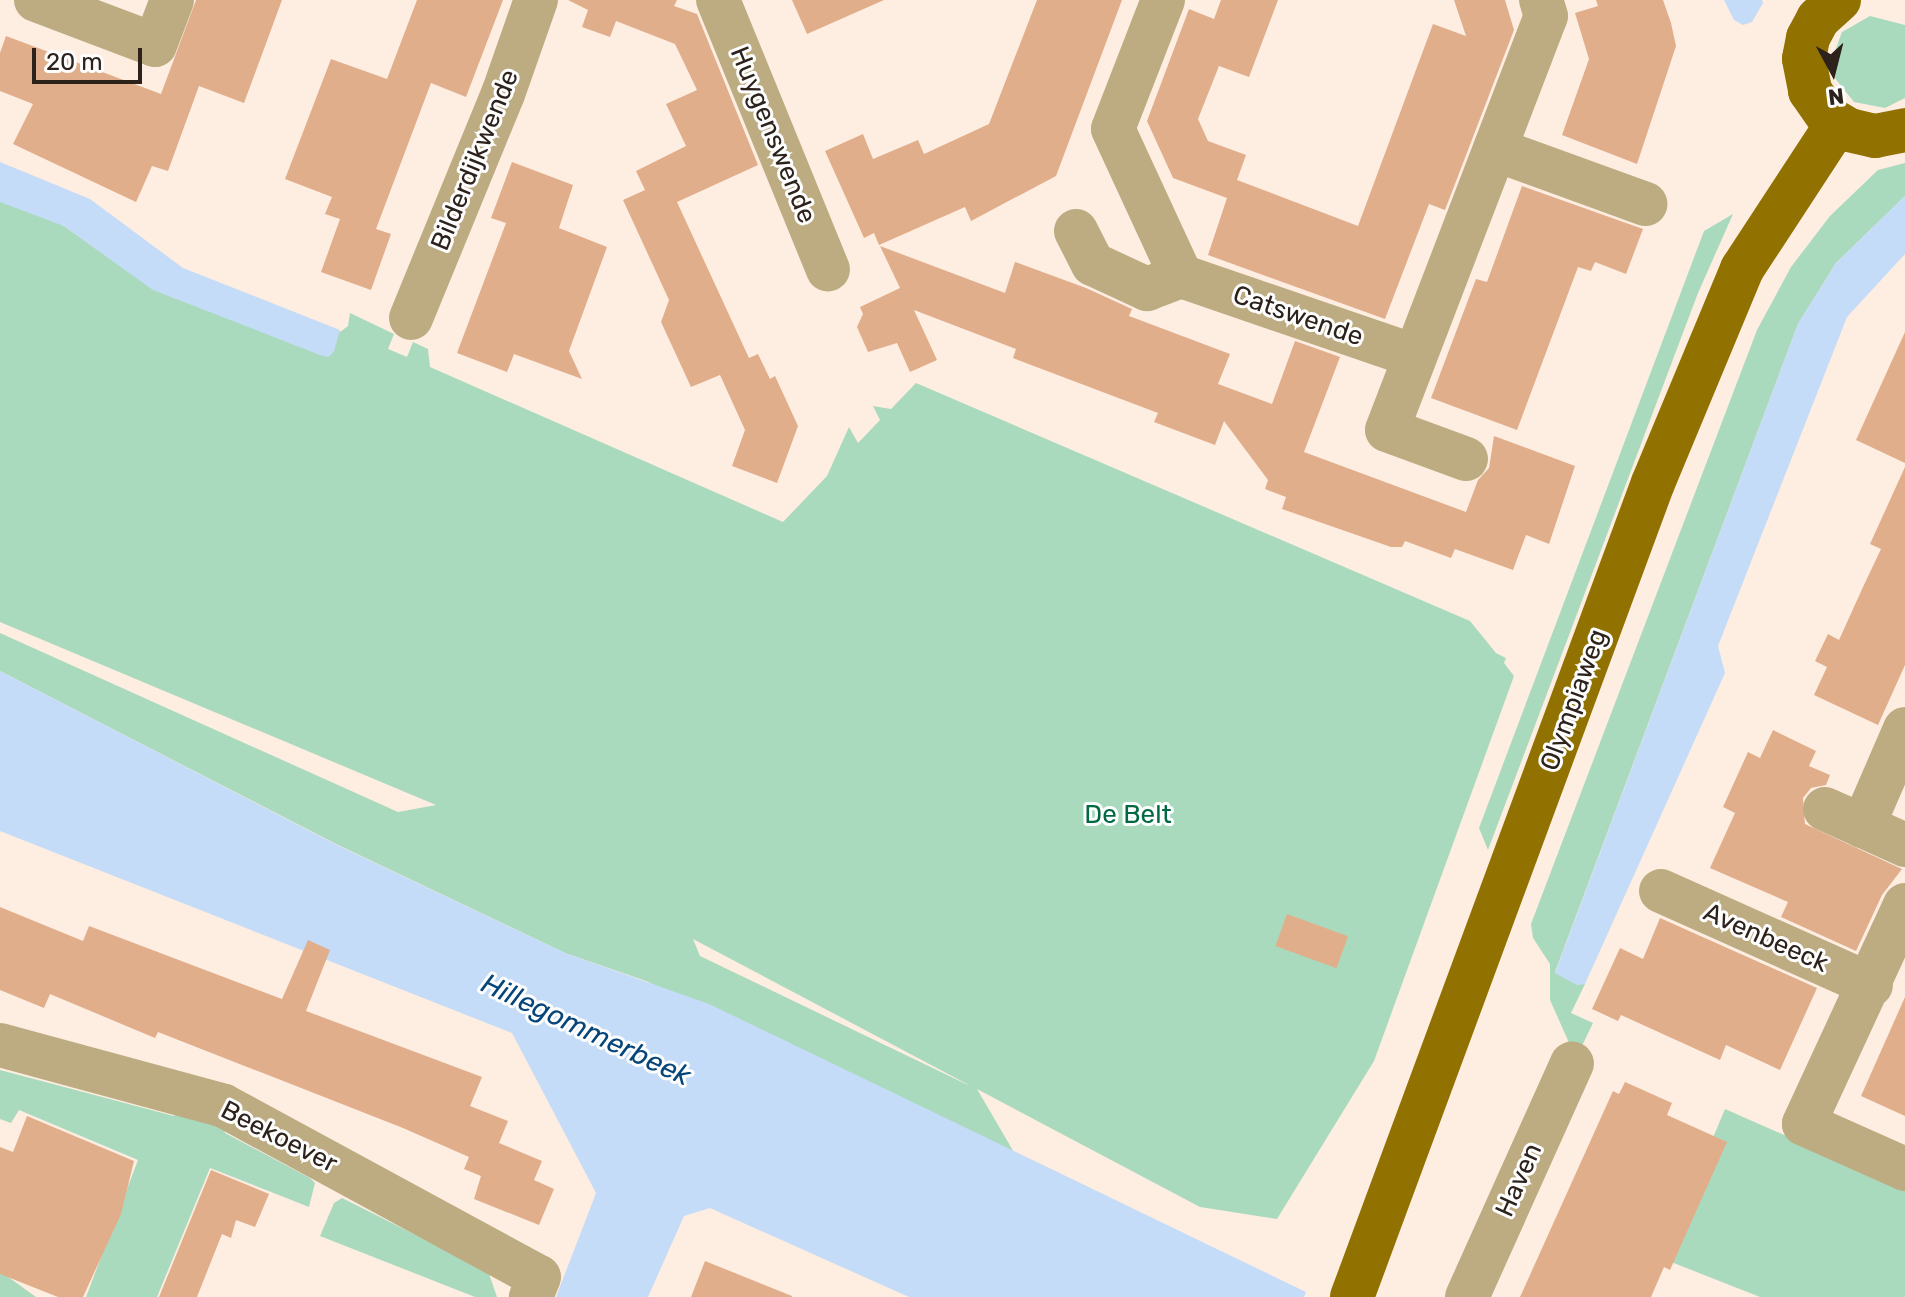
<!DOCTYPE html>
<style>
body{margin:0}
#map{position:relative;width:1905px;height:1297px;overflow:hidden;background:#feede1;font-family:Rubik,sans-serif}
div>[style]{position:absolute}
.green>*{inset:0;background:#aadabe}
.water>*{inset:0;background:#c4dcf7}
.building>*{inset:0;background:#e1ae8c;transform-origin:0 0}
.minor>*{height:44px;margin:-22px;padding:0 22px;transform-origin:22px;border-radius:22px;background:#bdac82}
.major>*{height:44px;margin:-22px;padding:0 22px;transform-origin:22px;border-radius:22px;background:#917201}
span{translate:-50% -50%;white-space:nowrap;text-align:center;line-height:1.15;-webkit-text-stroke:6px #fdfdfd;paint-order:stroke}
.street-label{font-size:26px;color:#2c221b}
.park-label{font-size:26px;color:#006942}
.water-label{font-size:28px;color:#064579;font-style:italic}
.north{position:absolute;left:1793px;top:32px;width:80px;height:80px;-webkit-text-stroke:6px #fdfdfd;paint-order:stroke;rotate:173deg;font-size:22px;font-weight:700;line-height:32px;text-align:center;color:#2c221b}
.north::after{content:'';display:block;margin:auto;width:28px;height:36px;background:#2c221b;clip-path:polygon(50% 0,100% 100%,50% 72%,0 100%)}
.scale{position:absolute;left:32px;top:48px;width:110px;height:36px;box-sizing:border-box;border:4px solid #2c221b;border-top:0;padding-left:10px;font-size:24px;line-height:28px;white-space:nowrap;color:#2c221b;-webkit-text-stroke:6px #fdfdfd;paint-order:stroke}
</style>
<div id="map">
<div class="green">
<i style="clip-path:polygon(1870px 16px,1905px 25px,1905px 98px,1885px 108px,1854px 102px,1834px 77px,1831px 62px,1842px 32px)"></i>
<i style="clip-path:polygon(1905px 163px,1905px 196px,1836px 263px,1798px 324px,1555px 972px,1585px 984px,1571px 1013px,1593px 1023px,1580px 1050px,1570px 1045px,1550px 1000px,1550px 964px,1533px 938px,1531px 924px,1757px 330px,1791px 267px,1830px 216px,1878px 170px)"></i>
<i style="clip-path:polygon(evenodd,0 196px,64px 226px,154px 290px,340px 332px,348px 326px,350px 313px,394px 334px,388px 349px,407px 357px,413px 342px,428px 349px,430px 367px,783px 522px,827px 476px,849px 427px,858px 443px,880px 420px,873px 406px,891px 409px,916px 383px,1470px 621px,1496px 653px,1506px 658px,1504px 663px,1514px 676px,1374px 1061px,1277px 1219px,1200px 1207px,977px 1089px,1015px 1154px,646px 981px,565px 953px,336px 844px,0 671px,0 633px,398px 812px,436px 805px,0 622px,0 196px,693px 939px,967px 1084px,968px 1085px,700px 956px,693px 939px)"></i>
<i style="clip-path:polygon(1733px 214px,1698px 293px,1488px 850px,1479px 828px,1704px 231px)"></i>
<i style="clip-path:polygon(0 1070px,174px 1116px,188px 1104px,223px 1113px,225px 1133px,310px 1178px,315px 1183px,309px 1207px,210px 1168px,157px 1297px,86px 1297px,138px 1160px,19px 1110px,11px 1123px,0 1119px)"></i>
<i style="clip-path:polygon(1725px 1109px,1905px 1188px,1905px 1297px,1760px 1297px,1666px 1260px,1665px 1252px)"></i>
<i style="clip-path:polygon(342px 1198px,488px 1271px,497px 1297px,475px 1297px,320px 1236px,334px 1203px)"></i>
<i style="clip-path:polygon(0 1271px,36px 1297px,37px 1297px,0 1297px)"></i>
</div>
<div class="water">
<i style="clip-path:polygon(1724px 0,1762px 0,1763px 3px,1752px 22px,1743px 25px,1734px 20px)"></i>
<i style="clip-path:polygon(0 162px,90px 199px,183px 268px,340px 330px,334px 351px,329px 357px,320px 355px,153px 290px,64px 226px,0 202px)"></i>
<i style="clip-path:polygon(1905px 196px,1905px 254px,1847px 317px,1718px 646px,1725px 673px,1585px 984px,1577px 985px,1555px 973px,1798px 324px,1836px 263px)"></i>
<i style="clip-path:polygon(0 671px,335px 844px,565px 953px,709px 1004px,1306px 1292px,1304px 1297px,909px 1297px,710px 1208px,684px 1216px,648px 1297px,556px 1297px,596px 1193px,512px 1033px,0 831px)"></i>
</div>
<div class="building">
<i style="clip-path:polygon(196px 0,282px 0,244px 103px,199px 86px,168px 171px,152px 166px,136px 202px,13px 144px,33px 104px,0 91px,0 53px,6px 36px,161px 94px)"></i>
<i style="clip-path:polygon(417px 0,503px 0,466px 97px,431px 83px,376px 229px,391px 234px,371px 290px,321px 272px,340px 219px,325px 214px,332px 197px,285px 179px,331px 59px,387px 79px)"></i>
<i style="clip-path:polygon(568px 0,677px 0,674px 6px,697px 14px,758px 165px,677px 202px,749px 358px,758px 354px,770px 379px,775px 376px,798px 426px,777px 483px,732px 466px,745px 430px,720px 375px,691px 387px,661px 322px,669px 300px,623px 200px,645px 190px,636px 171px,686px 146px,666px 104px,697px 90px,675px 44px,616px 21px,610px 37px,582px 27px,588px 10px)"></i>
<i style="clip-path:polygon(792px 0,884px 0,807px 34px)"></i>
<i style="clip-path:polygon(1037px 0,1122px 0,1056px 176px,971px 221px,965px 207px,879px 245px,874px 233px,864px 238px,825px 151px,863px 134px,873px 159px,918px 140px,924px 154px,989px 124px)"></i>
<i style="clip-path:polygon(1221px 0,1278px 0,1249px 77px,1219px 66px,1198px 119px,1208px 141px,1246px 155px,1237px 180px,1358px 226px,1433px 24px,1466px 36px,1454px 0,1505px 0,1514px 30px,1445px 210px,1429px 204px,1385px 319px,1208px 255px,1227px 198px,1173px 178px,1147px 121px,1189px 9px,1214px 19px)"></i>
<i style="clip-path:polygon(1596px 0,1663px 0,1671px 23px,1676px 46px,1637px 164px,1562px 135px,1589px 59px,1575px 13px,1598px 6px)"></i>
<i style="clip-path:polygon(512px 162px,573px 185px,559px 228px,607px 247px,569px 351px,582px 379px,514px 354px,507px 372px,457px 353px,506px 223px,491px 218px)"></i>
<i style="clip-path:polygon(1522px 186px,1643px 229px,1626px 274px,1595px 262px,1591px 271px,1578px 267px,1517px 430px,1431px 398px,1476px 279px,1487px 282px)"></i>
<i style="clip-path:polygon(880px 246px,1005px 293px,1015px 262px,1086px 288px,1132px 309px,1129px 316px,1230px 354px,1218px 384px,1272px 404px,1295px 341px,1340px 357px,1304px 452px,1466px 512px,1478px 480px,1489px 468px,1494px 436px,1575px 466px,1549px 544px,1526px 535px,1513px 570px,1455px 549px,1451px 558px,1405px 541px,1402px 547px,1391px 547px,1282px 509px,1286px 497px,1265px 489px,1268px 480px,1224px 421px,1215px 445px,1154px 422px,1158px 413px,1013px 358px,1016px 349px,914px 310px,937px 360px,910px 372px,897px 343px,868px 352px,857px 327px,863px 314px,860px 307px,900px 288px)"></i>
<i style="clip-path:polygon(1905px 332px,1905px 463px,1856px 440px)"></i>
<i style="clip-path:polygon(1905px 467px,1905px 665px,1878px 725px,1814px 695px,1827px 667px,1815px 661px,1828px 634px,1839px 640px,1863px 587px,1881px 549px,1870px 544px)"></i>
<i style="clip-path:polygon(1773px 730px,1816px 751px,1809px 766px,1830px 775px,1826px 785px,1811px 788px,1803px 798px,1805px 824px,1902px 869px,1882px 895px,1856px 951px,1781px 917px,1788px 902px,1710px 868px,1735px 813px,1723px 807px,1748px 752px,1760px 758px)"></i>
<i style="clip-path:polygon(0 907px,83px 941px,89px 926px,282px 999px,308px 940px,330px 950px,306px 1011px,482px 1077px,470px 1106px,508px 1121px,499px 1143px,542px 1161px,534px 1180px,554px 1189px,539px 1225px,474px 1199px,481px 1176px,464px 1169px,469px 1157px,403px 1128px,158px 1032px,155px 1038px,50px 994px,44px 1008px,0 990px)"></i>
<i style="left:1287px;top:914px;width:65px;height:34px;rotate:20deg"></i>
<i style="clip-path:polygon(1660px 918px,1817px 988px,1780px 1070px,1726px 1045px,1720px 1060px,1621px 1015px,1618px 1021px,1592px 1009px,1620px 948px,1643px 959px)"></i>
<i style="clip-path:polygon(1905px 997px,1905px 1116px,1861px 1096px)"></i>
<i style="clip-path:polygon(1625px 1082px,1672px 1103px,1667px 1115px,1727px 1142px,1670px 1270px,1664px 1267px,1651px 1297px,1520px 1297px,1613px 1091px,1619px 1094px)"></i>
<i style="clip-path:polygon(27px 1116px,134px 1161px,121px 1214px,83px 1297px,58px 1297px,0 1274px,0 1147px,13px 1152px)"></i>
<i style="clip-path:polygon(211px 1170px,269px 1194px,255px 1227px,236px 1220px,231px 1238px,222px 1234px,197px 1297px,159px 1297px)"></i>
<i style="clip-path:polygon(705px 1261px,792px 1296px,792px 1297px,691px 1297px)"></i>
</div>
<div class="minor">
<i style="left:36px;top:0;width:127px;rotate:20.7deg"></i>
<i style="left:155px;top:45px;width:48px;rotate:-69.3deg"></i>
<i style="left:718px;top:0;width:291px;rotate:67.8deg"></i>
<i style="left:1163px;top:0;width:138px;rotate:111.2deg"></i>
<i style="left:1113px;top:129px;width:162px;rotate:65.2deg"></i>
<i style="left:1181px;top:276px;width:247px;rotate:18.9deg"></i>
<i style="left:1497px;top:150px;width:158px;rotate:20deg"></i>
<i style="left:1076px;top:231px;width:37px;rotate:63deg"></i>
<i style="left:1093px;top:264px;width:60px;rotate:24.8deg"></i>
<i style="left:1147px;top:289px;width:36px;rotate:-21deg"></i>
<i style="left:411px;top:318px;width:242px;rotate:-67.7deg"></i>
<i style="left:503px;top:94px;width:100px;rotate:-70.7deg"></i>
<i style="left:1466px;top:459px;width:84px;rotate:-159.8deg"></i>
<i style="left:1387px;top:430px;width:443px;rotate:-69deg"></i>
<i style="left:1546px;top:16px;width:17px;rotate:-107deg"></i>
<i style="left:1905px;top:729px;width:106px;rotate:113.4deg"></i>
<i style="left:1863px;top:826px;width:46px;rotate:24.3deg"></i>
<i style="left:1825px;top:809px;width:42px;rotate:24.1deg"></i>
<i style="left:1661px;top:891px;width:230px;rotate:24.1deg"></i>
<i style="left:1905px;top:905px;width:241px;rotate:114.8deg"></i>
<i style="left:1804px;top:1124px;width:111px;rotate:24deg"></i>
<i style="left:0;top:1045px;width:232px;rotate:15.2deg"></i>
<i style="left:224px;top:1106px;width:358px;rotate:28.5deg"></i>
<i style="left:539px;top:1277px;width:22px;rotate:112deg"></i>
<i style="left:1467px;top:1297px;width:256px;rotate:-65.8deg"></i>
</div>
<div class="major">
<i style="left:1839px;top:0;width:28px;rotate:138deg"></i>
<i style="left:1818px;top:19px;width:21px;rotate:118deg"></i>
<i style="left:1808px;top:38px;width:21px;rotate:101deg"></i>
<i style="left:1804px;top:59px;width:33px;rotate:79deg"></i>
<i style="left:1810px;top:91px;width:33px;rotate:55deg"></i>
<i style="left:1829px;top:118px;width:23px;rotate:31deg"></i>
<i style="left:1849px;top:130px;width:27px;rotate:13deg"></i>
<i style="left:1875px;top:136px;width:31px;rotate:-11deg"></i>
<i style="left:1352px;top:1297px;width:868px;rotate:-69.71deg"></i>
<i style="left:1653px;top:483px;width:232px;rotate:-67.4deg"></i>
<i style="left:1742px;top:269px;width:173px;rotate:-56.8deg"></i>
</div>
<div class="street-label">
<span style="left:773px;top:135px;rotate:68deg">Huygenswende</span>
<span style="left:475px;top:160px;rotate:-68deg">Bilderdijkwende</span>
<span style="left:1298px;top:316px;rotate:19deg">Catswende</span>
<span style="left:1574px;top:700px;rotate:-70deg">Olympiaweg</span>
<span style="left:1766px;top:938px;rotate:24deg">Avenbeeck</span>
<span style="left:279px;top:1137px;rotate:27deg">Beekoever</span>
<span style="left:1519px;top:1180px;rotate:-66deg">Haven</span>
</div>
<div class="park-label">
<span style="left:1128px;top:815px">De Belt</span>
</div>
<div class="water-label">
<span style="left:586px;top:1030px;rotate:25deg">Hillegommerbeek</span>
</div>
<div class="north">N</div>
<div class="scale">20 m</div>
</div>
